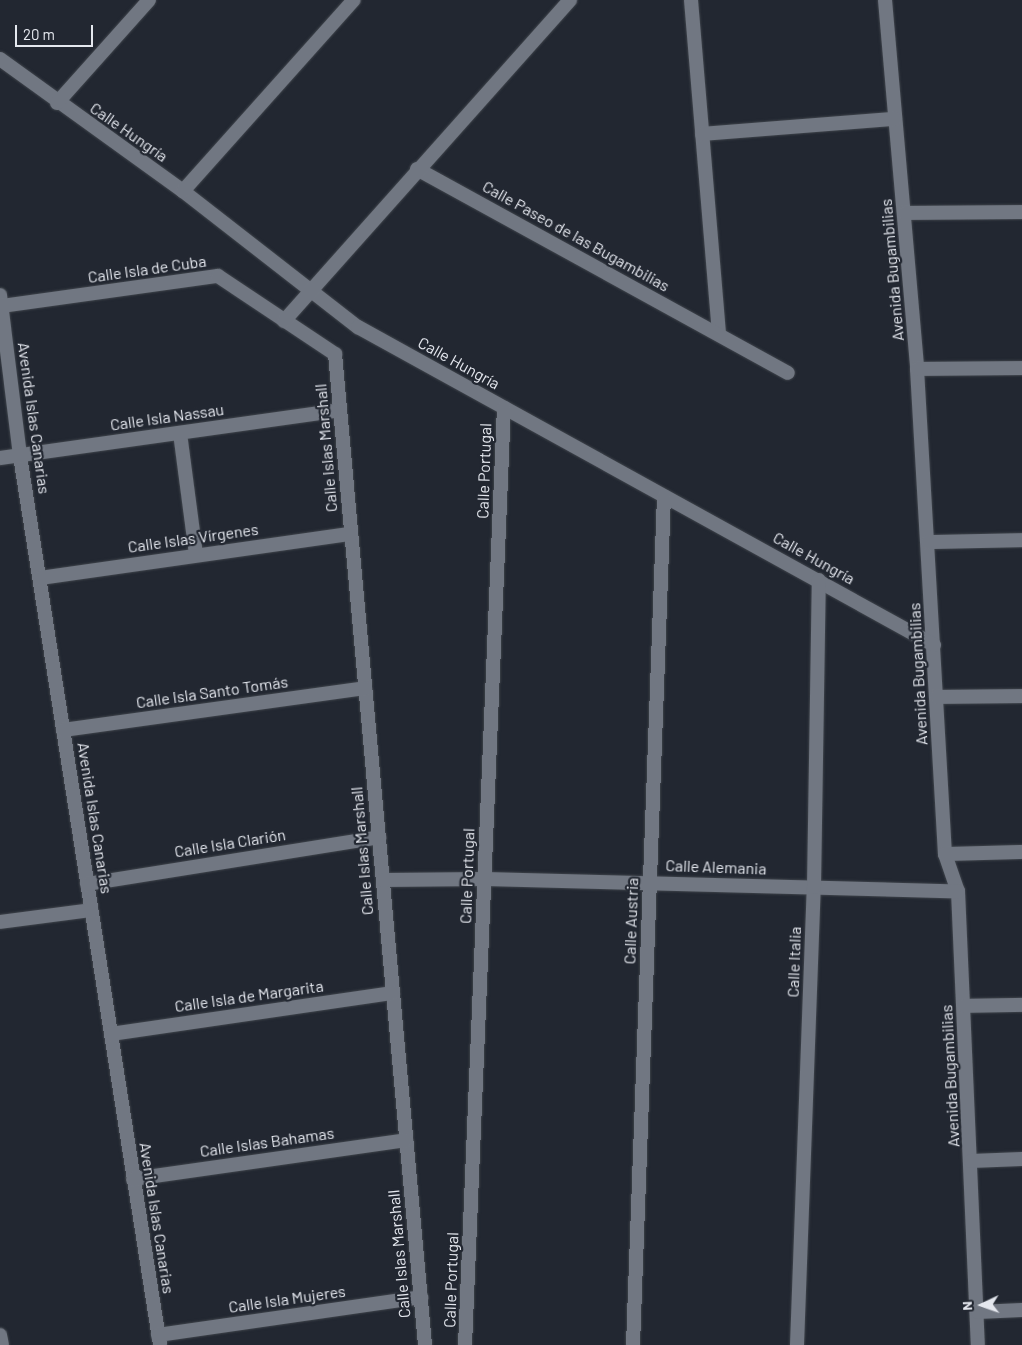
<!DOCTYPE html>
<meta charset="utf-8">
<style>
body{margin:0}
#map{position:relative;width:1022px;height:1345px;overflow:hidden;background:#222731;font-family:Barlow,sans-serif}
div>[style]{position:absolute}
.roads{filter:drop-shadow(0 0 1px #3f444b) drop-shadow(0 0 1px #3f444b)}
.minor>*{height:14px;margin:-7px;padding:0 7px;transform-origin:7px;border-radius:7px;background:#717782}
span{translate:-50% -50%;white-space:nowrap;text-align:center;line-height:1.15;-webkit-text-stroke:4.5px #222731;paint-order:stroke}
.street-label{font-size:16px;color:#e4e7ee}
.north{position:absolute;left:957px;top:1280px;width:50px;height:50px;-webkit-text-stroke:4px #222731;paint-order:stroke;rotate:267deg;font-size:14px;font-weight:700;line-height:20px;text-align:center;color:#e4e7ee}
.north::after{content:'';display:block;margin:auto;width:18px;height:22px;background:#e4e7ee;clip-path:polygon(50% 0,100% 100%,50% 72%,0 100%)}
.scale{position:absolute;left:15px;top:25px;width:78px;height:22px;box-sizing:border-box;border:2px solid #e4e7ee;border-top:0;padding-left:6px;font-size:15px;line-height:18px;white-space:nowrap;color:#e4e7ee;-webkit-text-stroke:4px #222731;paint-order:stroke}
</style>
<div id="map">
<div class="roads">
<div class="minor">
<i style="left:691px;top:0;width:335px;rotate:85.2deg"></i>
<i style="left:885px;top:0;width:370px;rotate:85deg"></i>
<i style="left:917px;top:369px;width:486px;rotate:86.7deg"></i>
<i style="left:945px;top:854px;width:39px;rotate:71deg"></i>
<i style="left:958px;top:891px;width:454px;rotate:87.5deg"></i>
<i style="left:0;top:59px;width:226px;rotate:35.8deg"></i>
<i style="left:183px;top:191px;width:222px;rotate:37.9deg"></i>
<i style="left:358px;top:327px;width:658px;rotate:28.9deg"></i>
<i style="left:57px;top:103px;width:138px;rotate:-48.2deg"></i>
<i style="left:702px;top:134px;width:193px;rotate:-4.5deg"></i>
<i style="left:417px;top:169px;width:423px;rotate:28.8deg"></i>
<i style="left:183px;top:191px;width:256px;rotate:-48.2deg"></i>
<i style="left:905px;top:213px;width:117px;rotate:-0.5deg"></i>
<i style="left:0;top:295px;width:162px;rotate:82.9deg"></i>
<i style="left:20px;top:456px;width:900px;rotate:81.05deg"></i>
<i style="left:1px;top:306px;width:219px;rotate:-7.9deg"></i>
<i style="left:218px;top:276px;width:141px;rotate:33.7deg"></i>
<i style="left:335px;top:354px;width:995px;rotate:84.81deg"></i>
<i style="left:284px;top:321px;width:430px;rotate:-48.3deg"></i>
<i style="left:917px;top:369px;width:105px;rotate:-0.5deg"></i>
<i style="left:180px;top:433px;width:122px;rotate:82.5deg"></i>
<i style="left:0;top:458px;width:343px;rotate:-8deg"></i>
<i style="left:928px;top:542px;width:94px;rotate:-1.2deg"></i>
<i style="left:40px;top:578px;width:314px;rotate:-8.1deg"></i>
<i style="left:937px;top:697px;width:85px;rotate:-0.7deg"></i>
<i style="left:63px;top:730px;width:305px;rotate:-7.9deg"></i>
<i style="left:945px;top:854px;width:77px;rotate:-1.5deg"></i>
<i style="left:383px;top:880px;width:102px;rotate:-0.6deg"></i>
<i style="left:485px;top:879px;width:473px;rotate:1.5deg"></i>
<i style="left:87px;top:884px;width:296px;rotate:-9.1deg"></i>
<i style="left:0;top:922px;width:92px;rotate:-7.5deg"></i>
<i style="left:964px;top:1006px;width:58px;rotate:-1deg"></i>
<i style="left:111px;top:1034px;width:285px;rotate:-8.3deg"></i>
<i style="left:971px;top:1161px;width:51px;rotate:-2.2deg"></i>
<i style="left:133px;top:1179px;width:276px;rotate:-8.1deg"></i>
<i style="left:978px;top:1312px;width:44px;rotate:-2.6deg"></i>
<i style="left:0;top:1335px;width:10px;rotate:79deg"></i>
<i style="left:158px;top:1335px;width:266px;rotate:-8.2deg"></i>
<i style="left:465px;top:1345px;width:938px;rotate:-87.62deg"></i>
<i style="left:633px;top:1345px;width:849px;rotate:-87.91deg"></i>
<i style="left:797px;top:1345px;width:458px;rotate:-87.9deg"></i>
<i style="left:814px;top:887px;width:307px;rotate:-89.1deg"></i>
</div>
</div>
<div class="street-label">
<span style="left:129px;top:132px;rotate:35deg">Calle Hungría</span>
<span style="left:576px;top:236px;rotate:29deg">Calle Paseo de las Bugambilias</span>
<span style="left:147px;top:269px;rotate:-8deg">Calle Isla de Cuba</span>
<span style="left:892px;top:270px;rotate:-95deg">Avenida Bugambilias</span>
<span style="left:459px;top:363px;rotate:29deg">Calle Hungría</span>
<span style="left:167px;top:417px;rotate:-8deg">Calle Isla Nassau</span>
<span style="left:34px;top:418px;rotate:82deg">Avenida Islas Canarias</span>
<span style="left:326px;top:448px;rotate:-95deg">Calle Islas Marshall</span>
<span style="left:484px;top:471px;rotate:-88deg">Calle Portugal</span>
<span style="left:193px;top:538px;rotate:-8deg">Calle Islas Vírgenes</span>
<span style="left:814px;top:558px;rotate:29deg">Calle Hungría</span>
<span style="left:918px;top:674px;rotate:-93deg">Avenida Bugambilias</span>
<span style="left:212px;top:692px;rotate:-8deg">Calle Isla Santo Tomás</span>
<span style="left:95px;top:818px;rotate:81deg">Avenida Islas Canarias</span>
<span style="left:230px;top:843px;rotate:-9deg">Calle Isla Clarión</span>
<span style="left:362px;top:851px;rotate:-95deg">Calle Islas Marshall</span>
<span style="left:716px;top:867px;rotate:2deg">Calle Alemania</span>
<span style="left:467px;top:876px;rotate:-88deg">Calle Portugal</span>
<span style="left:631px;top:921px;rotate:-88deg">Calle Austria</span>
<span style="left:794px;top:962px;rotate:-88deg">Calle Italia</span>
<span style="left:249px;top:996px;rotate:-8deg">Calle Isla de Margarita</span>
<span style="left:950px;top:1076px;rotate:-93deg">Avenida Bugambilias</span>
<span style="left:267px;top:1142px;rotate:-8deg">Calle Islas Bahamas</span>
<span style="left:157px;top:1218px;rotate:81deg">Avenida Islas Canarias</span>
<span style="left:399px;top:1254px;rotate:-95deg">Calle Islas Marshall</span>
<span style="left:451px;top:1280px;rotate:-88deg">Calle Portugal</span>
<span style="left:287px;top:1299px;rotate:-8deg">Calle Isla Mujeres</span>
</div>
<div class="north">N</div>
<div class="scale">20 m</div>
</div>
